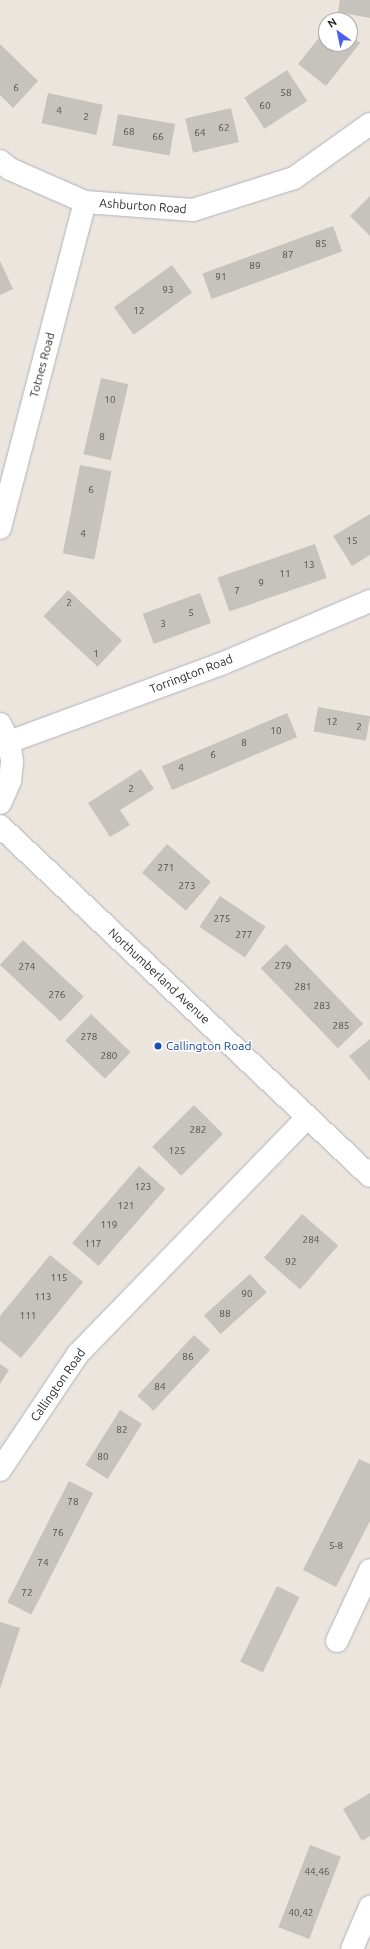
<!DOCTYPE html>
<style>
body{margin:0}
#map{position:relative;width:370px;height:1949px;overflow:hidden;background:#ebe5dd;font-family:Ubuntu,sans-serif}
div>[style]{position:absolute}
.building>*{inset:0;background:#c6c2bc;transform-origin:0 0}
.roads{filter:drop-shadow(0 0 1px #b0b2bc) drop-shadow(0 0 1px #b0b2bc)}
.minor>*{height:22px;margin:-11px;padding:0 11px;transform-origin:11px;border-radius:11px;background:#fff}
.dots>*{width:11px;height:11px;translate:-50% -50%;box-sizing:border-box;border:2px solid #fff;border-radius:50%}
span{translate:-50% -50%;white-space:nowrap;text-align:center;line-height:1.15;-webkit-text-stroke:3px #fff;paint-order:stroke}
.number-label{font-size:10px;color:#51504e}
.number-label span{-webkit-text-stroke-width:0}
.street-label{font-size:12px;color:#2a2a2a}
.transit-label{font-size:12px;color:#164399}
.left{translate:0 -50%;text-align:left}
.north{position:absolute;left:318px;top:12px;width:40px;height:40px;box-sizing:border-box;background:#fff;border:1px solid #aaa;border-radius:50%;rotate:327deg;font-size:11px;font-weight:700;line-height:16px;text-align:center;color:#2a2a2a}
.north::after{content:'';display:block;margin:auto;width:14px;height:18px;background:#4961ec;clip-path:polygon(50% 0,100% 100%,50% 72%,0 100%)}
</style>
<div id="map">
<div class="building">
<i style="clip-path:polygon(340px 0,370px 0,370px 18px,338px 12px)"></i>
<i style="clip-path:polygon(326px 29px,326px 44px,350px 44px,350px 35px,360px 43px,326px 86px,298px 64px)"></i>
<i style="clip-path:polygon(0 44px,38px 81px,13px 108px,0 95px)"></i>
<i style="left:287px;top:70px;width:37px;height:51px;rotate:57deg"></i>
<i style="left:48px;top:93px;width:56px;height:31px;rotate:12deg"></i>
<i style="left:231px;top:108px;width:35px;height:47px;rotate:77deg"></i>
<i style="left:118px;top:114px;width:58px;height:32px;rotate:10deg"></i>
<i style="clip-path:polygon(370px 196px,370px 236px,350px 216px)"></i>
<i style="left:333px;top:226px;width:27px;height:139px;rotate:70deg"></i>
<i style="clip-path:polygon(0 261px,13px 289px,0 295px)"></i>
<i style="left:172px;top:265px;width:34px;height:72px;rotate:54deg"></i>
<i style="left:101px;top:378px;width:28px;height:78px;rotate:13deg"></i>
<i style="left:80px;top:465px;width:32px;height:90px;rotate:11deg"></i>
<i style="clip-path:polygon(370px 514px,370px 555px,352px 566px,333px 536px)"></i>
<i style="left:315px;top:544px;width:36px;height:103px;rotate:71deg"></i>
<i style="left:68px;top:590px;width:74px;height:36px;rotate:43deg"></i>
<i style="left:200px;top:593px;width:32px;height:61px;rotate:70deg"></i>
<i style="left:318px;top:707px;width:53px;height:25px;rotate:10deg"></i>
<i style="left:287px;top:713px;width:26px;height:136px;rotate:67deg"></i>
<i style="clip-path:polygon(141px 769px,154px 789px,120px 810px,130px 825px,110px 837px,88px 803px)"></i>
<i style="left:167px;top:844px;width:58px;height:38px;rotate:41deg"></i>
<i style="left:220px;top:896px;width:55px;height:37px;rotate:34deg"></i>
<i style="left:23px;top:940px;width:83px;height:34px;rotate:43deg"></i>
<i style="left:286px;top:944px;width:111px;height:35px;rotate:46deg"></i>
<i style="left:91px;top:1014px;width:55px;height:37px;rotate:44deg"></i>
<i style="clip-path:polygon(370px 1039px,370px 1081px,349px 1056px)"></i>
<i style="left:194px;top:1105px;width:41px;height:59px;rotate:45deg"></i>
<i style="left:139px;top:1166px;width:35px;height:102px;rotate:41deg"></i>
<i style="left:302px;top:1214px;width:48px;height:58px;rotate:41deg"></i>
<i style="clip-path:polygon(50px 1255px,83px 1282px,21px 1358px,0 1341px,0 1316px)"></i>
<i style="left:250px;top:1274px;width:25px;height:62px;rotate:48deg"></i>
<i style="left:194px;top:1335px;width:22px;height:83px;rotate:43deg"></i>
<i style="clip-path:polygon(0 1364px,9px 1370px,0 1384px)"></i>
<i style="left:120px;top:1410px;width:26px;height:65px;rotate:32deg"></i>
<i style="clip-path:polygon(359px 1459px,370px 1464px,370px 1521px,336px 1587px,303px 1570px)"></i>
<i style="left:69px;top:1481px;width:27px;height:136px;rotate:27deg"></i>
<i style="left:277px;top:1586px;width:25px;height:84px;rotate:26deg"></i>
<i style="clip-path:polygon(0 1622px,20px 1628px,0 1689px)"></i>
<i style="clip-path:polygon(370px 1793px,370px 1836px,362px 1841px,343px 1809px)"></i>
<i style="left:310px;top:1845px;width:33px;height:88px;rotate:21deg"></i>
</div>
<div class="roads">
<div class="minor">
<i style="left:0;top:161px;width:13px;rotate:39deg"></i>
<i style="left:10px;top:169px;width:82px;rotate:23.7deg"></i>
<i style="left:85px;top:202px;width:108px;rotate:4.2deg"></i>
<i style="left:193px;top:210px;width:106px;rotate:-17.6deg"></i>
<i style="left:294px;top:178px;width:93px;rotate:-35.4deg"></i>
<i style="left:0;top:528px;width:337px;rotate:-75.4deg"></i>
<i style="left:0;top:724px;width:20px;rotate:63deg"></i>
<i style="left:9px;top:742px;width:20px;rotate:81deg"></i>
<i style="left:12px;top:762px;width:19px;rotate:96deg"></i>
<i style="left:10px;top:781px;width:24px;rotate:114deg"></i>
<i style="left:9px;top:742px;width:226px;rotate:-20.2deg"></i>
<i style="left:221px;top:664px;width:162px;rotate:-22.9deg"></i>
<i style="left:0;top:826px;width:509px;rotate:43.41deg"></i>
<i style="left:0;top:1470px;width:140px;rotate:-56.1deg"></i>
<i style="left:78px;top:1354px;width:330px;rotate:-45.9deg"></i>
<i style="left:337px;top:1641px;width:78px;rotate:-65.1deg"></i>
<i style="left:352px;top:1949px;width:46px;rotate:-66.8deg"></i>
</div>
</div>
<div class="dots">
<i style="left:158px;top:1046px;background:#1a4fb4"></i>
</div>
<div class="number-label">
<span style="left:16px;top:88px">6</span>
<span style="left:286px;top:93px">58</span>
<span style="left:265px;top:106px">60</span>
<span style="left:59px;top:111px">4</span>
<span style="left:86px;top:117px">2</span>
<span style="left:224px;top:128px">62</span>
<span style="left:129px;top:132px">68</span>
<span style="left:200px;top:133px">64</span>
<span style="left:158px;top:137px">66</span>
<span style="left:321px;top:244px">85</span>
<span style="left:288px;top:255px">87</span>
<span style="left:255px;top:266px">89</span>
<span style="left:221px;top:277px">91</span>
<span style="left:168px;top:290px">93</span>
<span style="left:139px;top:311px">12</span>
<span style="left:110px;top:400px">10</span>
<span style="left:102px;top:437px">8</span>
<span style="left:91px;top:490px">6</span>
<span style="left:83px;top:534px">4</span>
<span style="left:352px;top:541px">15</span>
<span style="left:309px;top:565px">13</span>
<span style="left:285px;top:574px">11</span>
<span style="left:261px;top:583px">9</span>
<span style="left:237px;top:591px">7</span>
<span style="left:69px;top:603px">2</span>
<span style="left:191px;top:613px">5</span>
<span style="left:163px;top:624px">3</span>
<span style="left:96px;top:654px">1</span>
<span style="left:332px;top:722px">12</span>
<span style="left:359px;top:727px">2</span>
<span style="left:276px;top:731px">10</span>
<span style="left:244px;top:743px">8</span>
<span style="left:213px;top:755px">6</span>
<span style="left:181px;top:768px">4</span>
<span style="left:131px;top:789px">2</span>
<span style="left:166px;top:868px">271</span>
<span style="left:187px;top:886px">273</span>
<span style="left:222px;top:919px">275</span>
<span style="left:244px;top:935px">277</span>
<span style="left:283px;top:966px">279</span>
<span style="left:27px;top:967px">274</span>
<span style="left:303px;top:987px">281</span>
<span style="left:57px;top:995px">276</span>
<span style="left:322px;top:1006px">283</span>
<span style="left:341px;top:1026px">285</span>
<span style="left:89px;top:1037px">278</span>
<span style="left:109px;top:1056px">280</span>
<span style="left:198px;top:1130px">282</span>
<span style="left:177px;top:1151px">125</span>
<span style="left:143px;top:1187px">123</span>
<span style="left:126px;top:1206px">121</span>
<span style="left:109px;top:1225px">119</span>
<span style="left:311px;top:1240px">284</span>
<span style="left:93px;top:1244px">117</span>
<span style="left:291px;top:1262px">92</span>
<span style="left:59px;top:1278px">115</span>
<span style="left:247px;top:1294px">90</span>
<span style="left:43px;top:1297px">113</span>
<span style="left:225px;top:1314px">88</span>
<span style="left:28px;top:1316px">111</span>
<span style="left:188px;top:1357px">86</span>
<span style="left:160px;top:1387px">84</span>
<span style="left:122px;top:1430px">82</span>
<span style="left:103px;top:1457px">80</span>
<span style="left:73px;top:1502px">78</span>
<span style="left:58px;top:1533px">76</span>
<span style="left:336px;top:1546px">5-8</span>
<span style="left:43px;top:1563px">74</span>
<span style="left:27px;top:1593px">72</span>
<span style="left:317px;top:1872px">44,46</span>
<span style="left:301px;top:1913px">40,42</span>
</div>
<div class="street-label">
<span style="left:143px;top:206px;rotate:4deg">Ashburton Road</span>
<span style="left:42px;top:365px;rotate:-75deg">Totnes Road</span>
<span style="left:191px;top:674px;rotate:-21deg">Torrington Road</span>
<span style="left:159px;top:976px;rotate:43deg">Northumberland Avenue</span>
<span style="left:58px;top:1385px;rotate:-55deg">Callington Road</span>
</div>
<div class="transit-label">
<span class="left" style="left:166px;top:1046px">Callington Road</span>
</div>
<div class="north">N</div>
</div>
